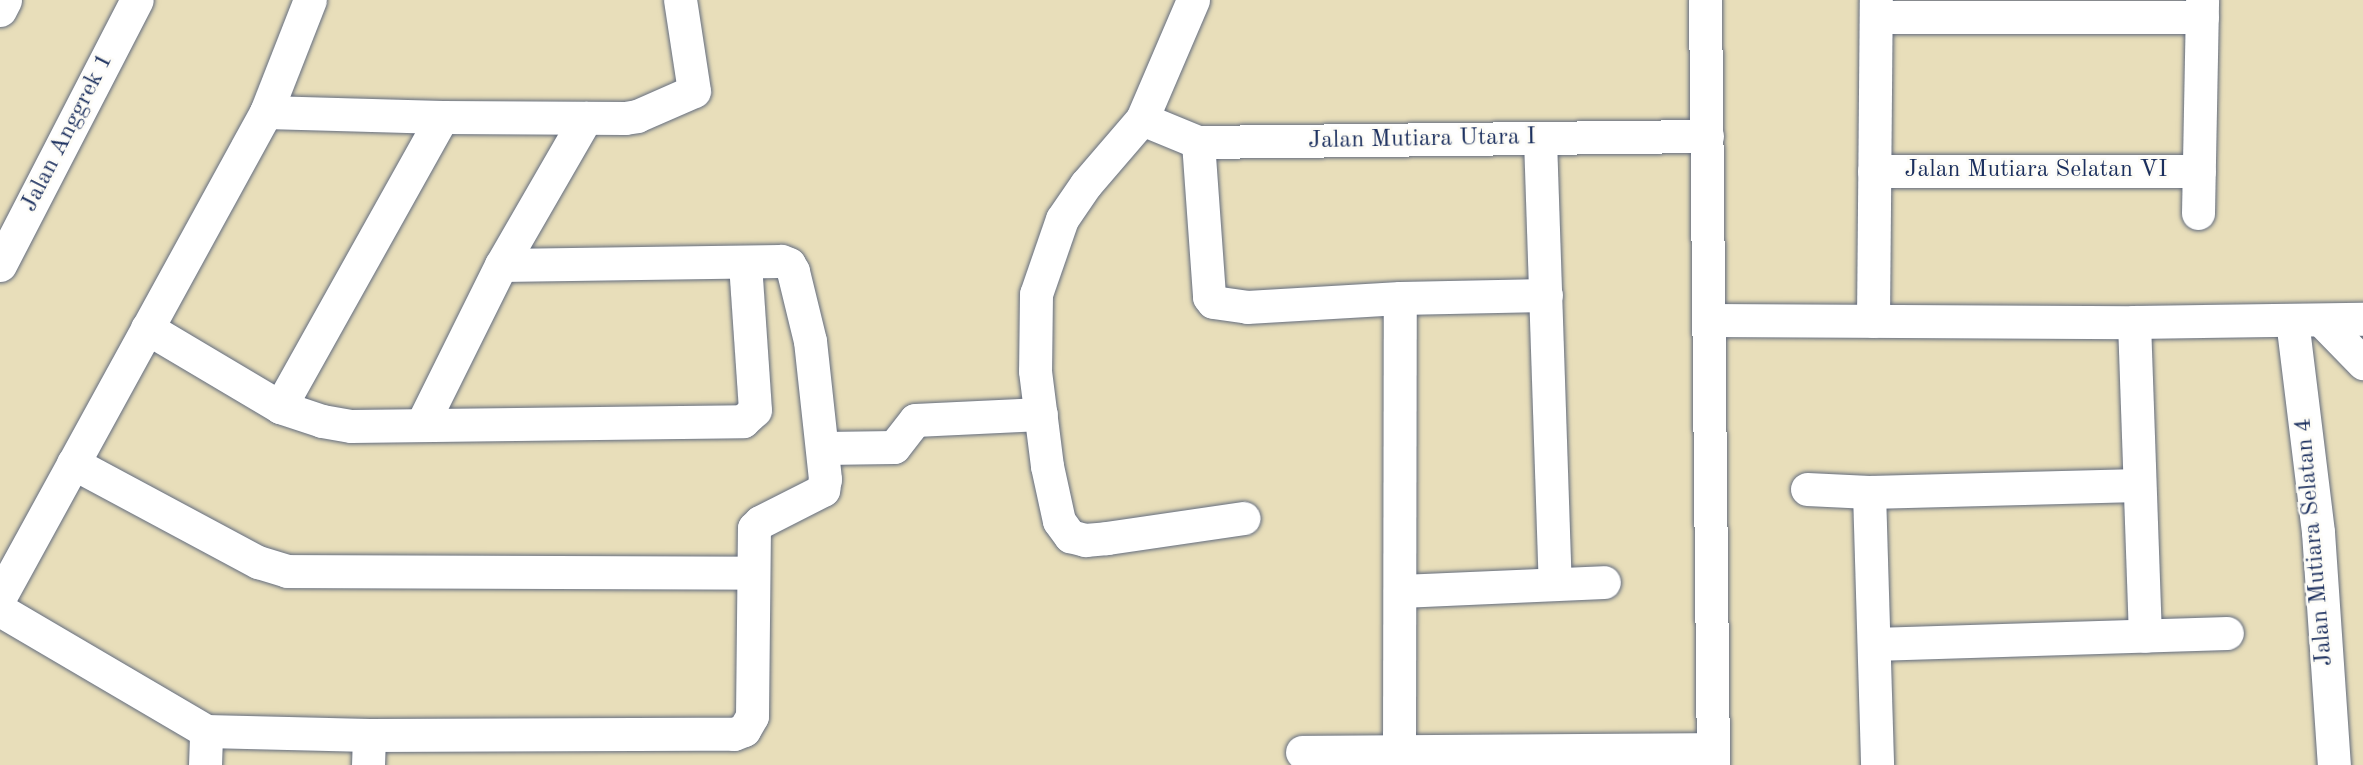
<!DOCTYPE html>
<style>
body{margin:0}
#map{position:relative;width:2363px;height:765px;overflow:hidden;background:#e8deba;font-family:"Old Standard TT",serif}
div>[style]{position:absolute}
.roads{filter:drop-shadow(0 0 2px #636c7e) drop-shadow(0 0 2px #636c7e)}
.minor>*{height:33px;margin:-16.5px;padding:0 16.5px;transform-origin:16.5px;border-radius:16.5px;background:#fff}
span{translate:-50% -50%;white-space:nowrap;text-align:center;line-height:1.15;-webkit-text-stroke:5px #fdfcf7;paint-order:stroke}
.street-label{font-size:24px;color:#1b2f5e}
</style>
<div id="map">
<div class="roads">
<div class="minor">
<i style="left:1193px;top:0;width:129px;rotate:113.2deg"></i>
<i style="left:1142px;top:119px;width:86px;rotate:130.7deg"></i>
<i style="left:1086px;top:184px;width:42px;rotate:124.4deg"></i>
<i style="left:1062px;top:219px;width:79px;rotate:109.1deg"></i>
<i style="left:1036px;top:294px;width:77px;rotate:90.7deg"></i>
<i style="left:1035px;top:371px;width:96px;rotate:82.8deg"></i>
<i style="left:1047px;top:466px;width:56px;rotate:77.7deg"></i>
<i style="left:1059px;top:521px;width:19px;rotate:54deg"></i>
<i style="left:1070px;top:536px;width:16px;rotate:15deg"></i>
<i style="left:1085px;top:540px;width:22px;rotate:-5deg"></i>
<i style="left:1107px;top:538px;width:138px;rotate:-8.3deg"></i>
<i style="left:1705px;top:0;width:765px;rotate:89.4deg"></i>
<i style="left:0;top:10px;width:11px;rotate:-63deg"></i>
<i style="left:1876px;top:17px;width:326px"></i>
<i style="left:266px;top:112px;width:176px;rotate:1.6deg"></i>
<i style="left:442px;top:117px;width:183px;rotate:0.3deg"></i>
<i style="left:625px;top:118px;width:12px;rotate:-9deg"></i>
<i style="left:637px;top:116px;width:62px;rotate:-23.7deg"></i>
<i style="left:694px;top:91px;width:92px;rotate:-98.7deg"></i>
<i style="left:1142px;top:119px;width:61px;rotate:22.3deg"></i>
<i style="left:1198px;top:142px;width:509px;rotate:-0.68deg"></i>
<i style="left:1540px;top:139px;width:445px;rotate:88.1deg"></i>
<i style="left:1198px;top:142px;width:155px;rotate:85.9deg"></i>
<i style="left:1209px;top:297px;width:6px;rotate:51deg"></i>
<i style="left:1213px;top:302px;width:34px;rotate:8deg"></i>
<i style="left:1247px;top:307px;width:153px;rotate:-3.4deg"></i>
<i style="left:1400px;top:298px;width:146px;rotate:-1.2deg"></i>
<i style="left:1874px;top:171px;width:325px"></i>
<i style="left:2198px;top:213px;width:213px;rotate:-88.9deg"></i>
<i style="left:0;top:265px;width:298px;rotate:-62.7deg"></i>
<i style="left:1709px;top:320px;width:425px;rotate:0.3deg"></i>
<i style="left:2134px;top:322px;width:229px;rotate:-0.8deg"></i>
<i style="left:2292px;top:320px;width:214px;rotate:83deg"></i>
<i style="left:2318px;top:532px;width:234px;rotate:86.1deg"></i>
<i style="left:1873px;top:321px;width:321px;rotate:-89.5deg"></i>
<i style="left:2322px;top:321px;width:59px;rotate:45.7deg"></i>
<i style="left:2134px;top:322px;width:314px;rotate:88deg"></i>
<i style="left:147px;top:328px;width:155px;rotate:30.7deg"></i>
<i style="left:280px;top:407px;width:44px;rotate:18.4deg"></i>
<i style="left:322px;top:421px;width:29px;rotate:10deg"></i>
<i style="left:351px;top:426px;width:392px;rotate:-0.7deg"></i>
<i style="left:743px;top:421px;width:16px;rotate:-43deg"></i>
<i style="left:755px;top:410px;width:147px;rotate:-93.9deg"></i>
<i style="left:280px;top:407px;width:332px;rotate:-60.8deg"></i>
<i style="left:422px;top:424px;width:178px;rotate:-63.6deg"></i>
<i style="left:501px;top:265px;width:170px;rotate:-60deg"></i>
<i style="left:824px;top:448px;width:70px;rotate:-0.8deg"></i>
<i style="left:894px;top:447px;width:34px;rotate:-52deg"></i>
<i style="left:915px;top:420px;width:126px;rotate:-2.7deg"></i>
<i style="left:73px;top:463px;width:210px;rotate:28.2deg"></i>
<i style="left:258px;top:562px;width:30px;rotate:17deg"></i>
<i style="left:287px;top:571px;width:465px;rotate:0.2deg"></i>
<i style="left:1807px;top:489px;width:62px;rotate:2.8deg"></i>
<i style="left:1869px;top:492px;width:270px;rotate:-1.5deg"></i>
<i style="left:1869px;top:492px;width:273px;rotate:88.3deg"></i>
<i style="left:1400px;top:591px;width:204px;rotate:-2.5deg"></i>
<i style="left:0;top:597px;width:553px;rotate:-61.26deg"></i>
<i style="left:266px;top:112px;width:120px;rotate:-68.6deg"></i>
<i style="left:0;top:610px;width:239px;rotate:30.4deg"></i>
<i style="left:206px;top:731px;width:163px;rotate:1.4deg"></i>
<i style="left:369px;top:735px;width:365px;rotate:-0.2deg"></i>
<i style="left:734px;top:734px;width:11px;rotate:-22deg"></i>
<i style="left:744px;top:730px;width:16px;rotate:-60deg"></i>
<i style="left:752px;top:716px;width:188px;rotate:-89.4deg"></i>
<i style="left:754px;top:528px;width:8px;rotate:-45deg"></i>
<i style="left:760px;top:522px;width:71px;rotate:-26.9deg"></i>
<i style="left:823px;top:490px;width:11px;rotate:-80deg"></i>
<i style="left:825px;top:479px;width:139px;rotate:-96.2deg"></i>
<i style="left:810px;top:341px;width:72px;rotate:-103.7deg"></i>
<i style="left:793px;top:271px;width:8px;rotate:-120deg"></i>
<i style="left:789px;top:264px;width:9px;rotate:-159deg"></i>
<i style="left:781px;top:261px;width:280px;rotate:179.2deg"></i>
<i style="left:1874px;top:644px;width:353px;rotate:-1.8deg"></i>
<i style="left:1302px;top:752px;width:411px;rotate:-0.4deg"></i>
<i style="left:1399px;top:753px;width:455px;rotate:-89.9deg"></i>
<i style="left:205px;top:765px;width:34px;rotate:-88deg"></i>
<i style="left:368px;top:765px;width:30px;rotate:-88deg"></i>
</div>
</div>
<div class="street-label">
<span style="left:68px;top:133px;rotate:-63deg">Jalan Anggrek 1</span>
<span style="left:1422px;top:140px;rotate:-1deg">Jalan Mutiara Utara I</span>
<span style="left:2036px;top:171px">Jalan Mutiara Selatan VI</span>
<span style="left:2315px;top:542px;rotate:-95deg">Jalan Mutiara Selatan 4</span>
</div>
</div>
